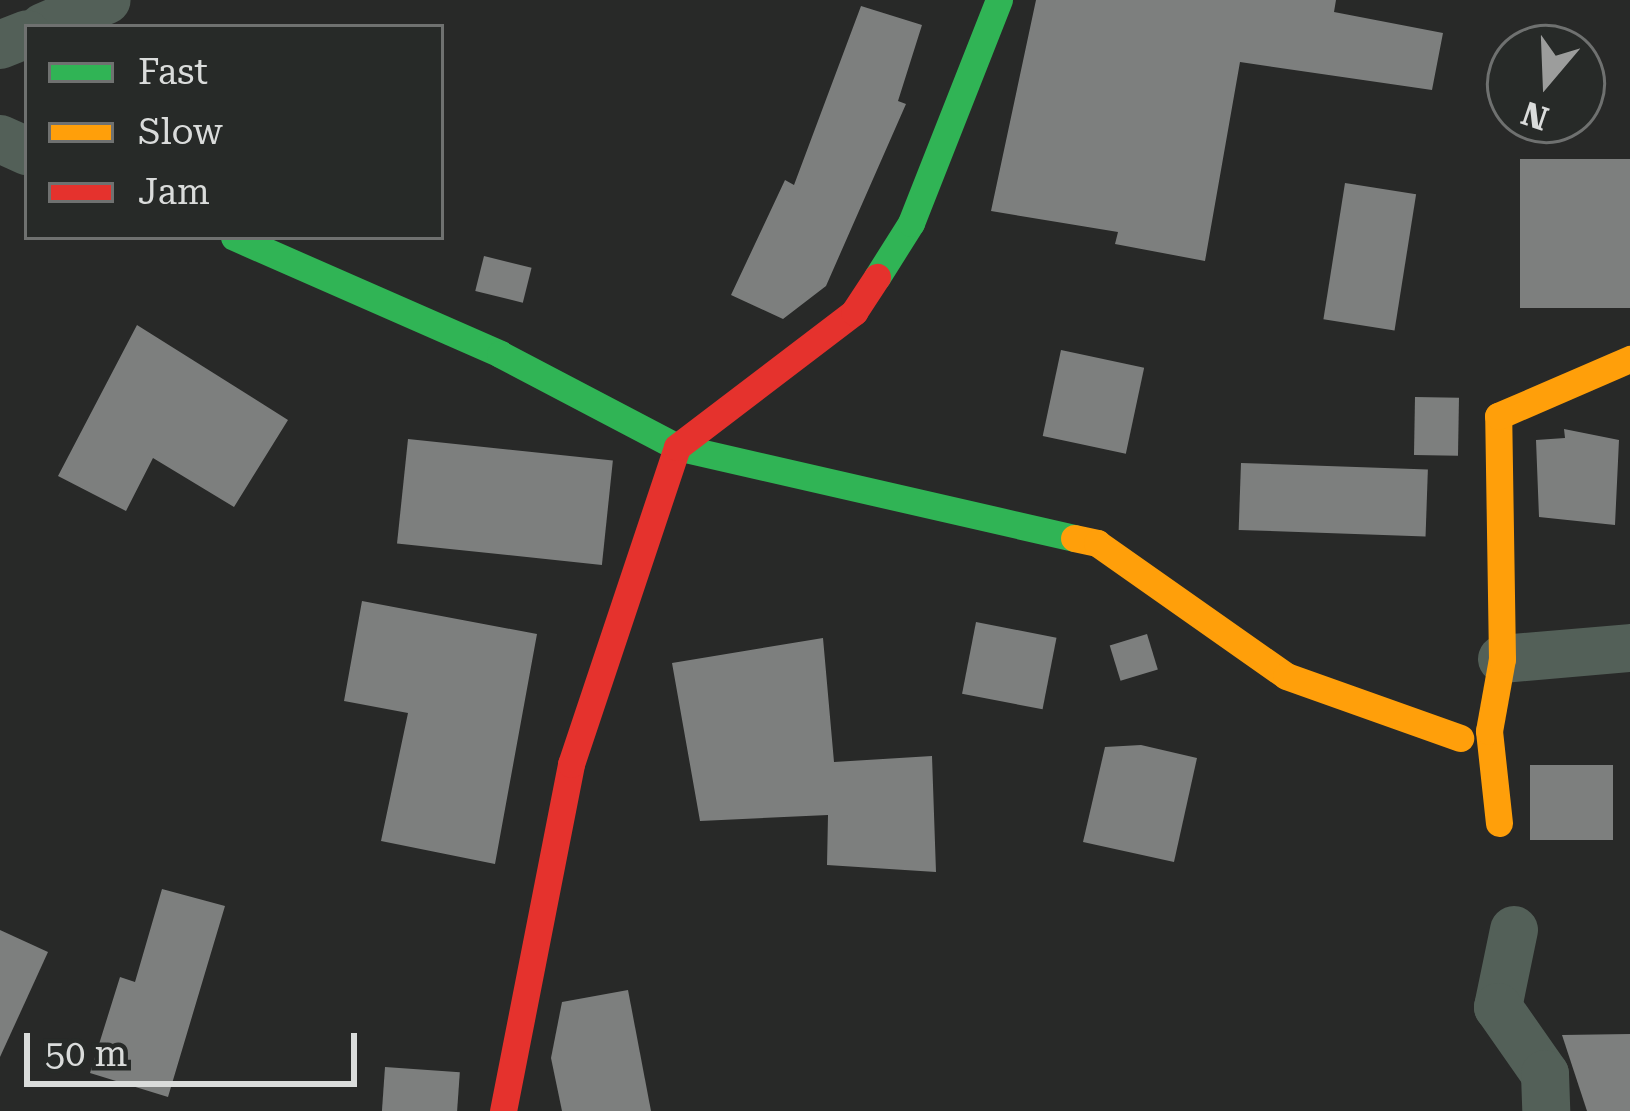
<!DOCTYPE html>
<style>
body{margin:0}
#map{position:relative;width:1630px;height:1111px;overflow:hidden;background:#282928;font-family:"Roboto Serif",serif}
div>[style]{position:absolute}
.building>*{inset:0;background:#7d7f7e;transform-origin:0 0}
.street>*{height:48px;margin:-24px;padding:0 24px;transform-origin:24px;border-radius:24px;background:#536058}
.fast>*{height:27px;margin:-13.5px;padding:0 13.5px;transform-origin:13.5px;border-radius:13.5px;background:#30b455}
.slow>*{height:27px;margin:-13.5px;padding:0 13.5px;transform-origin:13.5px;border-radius:13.5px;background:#ff9f0a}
.jam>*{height:27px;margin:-13.5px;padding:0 13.5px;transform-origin:13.5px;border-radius:13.5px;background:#e5322d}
span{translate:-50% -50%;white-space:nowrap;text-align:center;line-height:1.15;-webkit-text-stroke:12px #272a28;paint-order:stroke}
.legend{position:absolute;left:24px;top:24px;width:420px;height:216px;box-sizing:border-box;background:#272a28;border:3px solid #6f7170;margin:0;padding:15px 21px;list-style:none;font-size:36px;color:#dadcdb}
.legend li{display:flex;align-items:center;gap:24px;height:60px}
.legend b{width:60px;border:3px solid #6f7170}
.north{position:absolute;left:1486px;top:24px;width:120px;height:120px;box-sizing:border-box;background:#272a28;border:3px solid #6f7170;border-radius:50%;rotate:199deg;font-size:33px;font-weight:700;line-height:48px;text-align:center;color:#dadcdb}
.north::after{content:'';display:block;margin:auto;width:42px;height:54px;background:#9c9d9c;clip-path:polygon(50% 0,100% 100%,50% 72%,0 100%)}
.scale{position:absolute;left:24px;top:1033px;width:333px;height:54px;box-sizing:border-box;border:6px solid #dadcdb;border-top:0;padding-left:15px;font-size:36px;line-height:42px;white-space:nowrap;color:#dadcdb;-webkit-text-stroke:9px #272a28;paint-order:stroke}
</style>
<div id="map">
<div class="building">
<i style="clip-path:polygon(1036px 0,1336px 0,1334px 12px,1443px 33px,1432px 90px,1240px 62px,1205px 261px,1115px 244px,1118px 232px,991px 211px)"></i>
<i style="clip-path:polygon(861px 6px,922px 25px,898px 101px,906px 104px,826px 286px,783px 319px,731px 295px,785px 180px,794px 185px)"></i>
<i style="left:1630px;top:159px;width:149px;height:110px;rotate:90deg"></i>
<i style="left:1345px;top:183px;width:72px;height:138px;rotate:9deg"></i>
<i style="left:484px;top:256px;width:49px;height:36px;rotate:14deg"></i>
<i style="clip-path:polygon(137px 325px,288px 420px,234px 507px,153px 458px,126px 511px,58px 476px)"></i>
<i style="left:1061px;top:350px;width:85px;height:88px;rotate:12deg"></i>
<i style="left:1415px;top:397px;width:44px;height:58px;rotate:1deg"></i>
<i style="clip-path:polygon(1564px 429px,1619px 440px,1615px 525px,1539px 517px,1536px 440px,1565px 438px)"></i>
<i style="left:408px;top:439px;width:206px;height:105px;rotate:6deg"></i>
<i style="left:1241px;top:463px;width:187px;height:67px;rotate:2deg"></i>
<i style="clip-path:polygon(362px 601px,537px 634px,495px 864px,381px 841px,408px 713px,344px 701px)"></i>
<i style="left:976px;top:622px;width:82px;height:73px;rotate:11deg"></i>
<i style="left:1147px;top:634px;width:37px;height:39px;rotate:73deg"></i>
<i style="clip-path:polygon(823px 638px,834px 762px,932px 756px,936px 872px,827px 865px,828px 815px,700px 821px,672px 663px)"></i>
<i style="clip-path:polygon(1141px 745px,1197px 758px,1174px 862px,1083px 842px,1105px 747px)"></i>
<i style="left:1530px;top:765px;width:83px;height:75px"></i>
<i style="clip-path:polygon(162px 889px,225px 906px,168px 1097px,90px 1073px,120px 977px,135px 982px)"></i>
<i style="clip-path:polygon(0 930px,48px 952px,0 1057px)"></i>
<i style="clip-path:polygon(628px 990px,651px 1111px,562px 1111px,551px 1058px,562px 1002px)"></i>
<i style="clip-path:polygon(1630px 1034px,1630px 1111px,1587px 1111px,1562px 1035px)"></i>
<i style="left:385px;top:1067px;width:75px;height:44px;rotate:4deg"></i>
</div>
<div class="street">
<i style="left:43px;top:27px;width:69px;rotate:-22.9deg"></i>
<i style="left:0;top:45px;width:29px;rotate:-22deg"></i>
<i style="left:0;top:139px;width:30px;rotate:24deg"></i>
<i style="left:1502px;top:659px;width:128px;rotate:-4.9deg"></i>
<i style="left:1514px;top:930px;width:79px;rotate:101.7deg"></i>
<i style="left:1498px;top:1007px;width:82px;rotate:55deg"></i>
<i style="left:1545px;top:1074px;width:37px;rotate:88deg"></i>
</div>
<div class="fast">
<i style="left:234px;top:237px;width:291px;rotate:23.7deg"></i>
<i style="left:500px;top:354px;width:200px;rotate:27.7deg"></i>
<i style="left:677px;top:447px;width:407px;rotate:12.9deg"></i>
<i style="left:877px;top:277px;width:64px;rotate:-57.8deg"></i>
<i style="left:911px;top:223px;width:240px;rotate:-68.5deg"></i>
</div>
<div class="slow">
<i style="left:1074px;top:538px;width:24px;rotate:12deg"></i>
<i style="left:1097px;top:543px;width:231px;rotate:35.1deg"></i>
<i style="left:1286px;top:676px;width:185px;rotate:19.6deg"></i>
<i style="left:1499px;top:823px;width:93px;rotate:-96.2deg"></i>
<i style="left:1489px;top:731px;width:73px;rotate:-79.8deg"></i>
<i style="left:1502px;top:659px;width:243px;rotate:-90.9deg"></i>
<i style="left:1498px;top:416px;width:144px;rotate:-23.4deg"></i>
</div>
<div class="jam">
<i style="left:503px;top:1111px;width:354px;rotate:-78.9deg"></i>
<i style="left:571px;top:764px;width:334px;rotate:-71.5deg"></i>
<i style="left:677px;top:447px;width:223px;rotate:-37.3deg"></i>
<i style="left:854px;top:312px;width:42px;rotate:-56.7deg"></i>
</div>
<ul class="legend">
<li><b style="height:15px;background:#30b455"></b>Fast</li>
<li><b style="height:15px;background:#ff9f0a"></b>Slow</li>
<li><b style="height:15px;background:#e5322d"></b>Jam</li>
</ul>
<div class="north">N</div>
<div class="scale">50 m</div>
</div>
